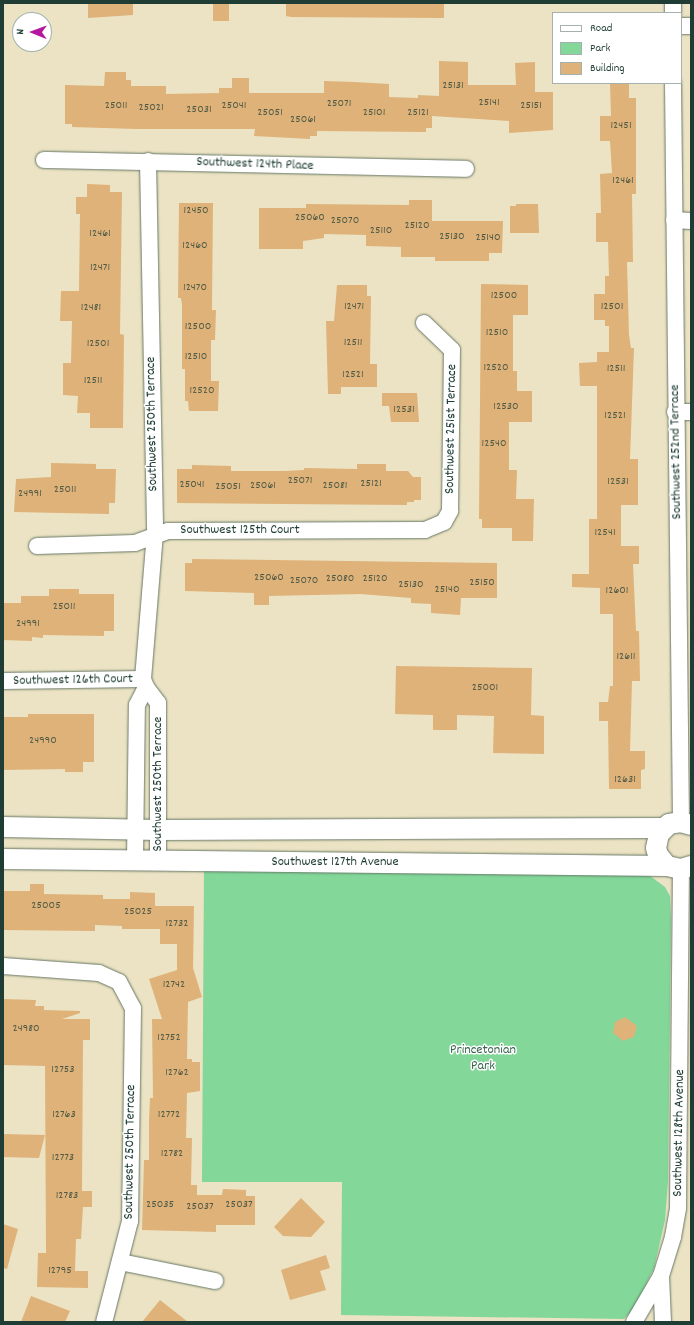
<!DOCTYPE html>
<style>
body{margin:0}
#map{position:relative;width:694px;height:1325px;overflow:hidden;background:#ebe3c3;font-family:Dekko,sans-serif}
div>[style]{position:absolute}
.green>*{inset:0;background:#82d799}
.building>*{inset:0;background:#dfb279;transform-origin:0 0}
.roads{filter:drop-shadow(0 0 1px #676) drop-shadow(0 0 1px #676)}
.minor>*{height:16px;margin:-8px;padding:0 8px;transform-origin:8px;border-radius:8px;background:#fff}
.tertiary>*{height:20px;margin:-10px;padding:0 10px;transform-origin:10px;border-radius:10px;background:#fff}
span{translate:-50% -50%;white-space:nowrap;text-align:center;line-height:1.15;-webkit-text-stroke:3px #fff;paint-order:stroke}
.number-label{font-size:12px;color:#4f5a45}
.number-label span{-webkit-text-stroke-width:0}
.street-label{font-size:14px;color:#1f3d34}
.park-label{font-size:14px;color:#38644d}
.frame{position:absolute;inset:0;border:4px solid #1f3d34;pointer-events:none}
.legend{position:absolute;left:552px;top:12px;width:130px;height:72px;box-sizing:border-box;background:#fff;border:1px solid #a5b1ae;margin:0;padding:5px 7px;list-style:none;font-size:12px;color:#1f3d34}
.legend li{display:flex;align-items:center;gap:8px;height:20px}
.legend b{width:20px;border:1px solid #a5b1ae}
.north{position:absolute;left:12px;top:12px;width:40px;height:40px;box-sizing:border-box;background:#fff;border:1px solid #a5b1ae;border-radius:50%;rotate:271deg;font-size:11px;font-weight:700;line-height:16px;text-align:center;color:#1f3d34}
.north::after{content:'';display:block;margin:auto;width:14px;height:18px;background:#b5179e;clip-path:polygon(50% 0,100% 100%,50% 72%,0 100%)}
</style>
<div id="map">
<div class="green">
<i style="clip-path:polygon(204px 868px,649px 875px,665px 887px,670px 896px,671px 920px,668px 1181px,665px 1220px,654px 1268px,635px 1307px,624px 1319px,341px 1315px,342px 1182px,202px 1182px)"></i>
</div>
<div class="building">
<i style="clip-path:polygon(88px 3px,133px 3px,133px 15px,88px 18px)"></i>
<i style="left:213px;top:3px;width:16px;height:18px"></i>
<i style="clip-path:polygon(286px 3px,444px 3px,444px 18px,291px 17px,286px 16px)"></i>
<i style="clip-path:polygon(439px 61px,468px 62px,468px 85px,516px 85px,515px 63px,535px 62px,535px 92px,553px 92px,553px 130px,509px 133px,509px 121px,432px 116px,432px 128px,426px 128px,426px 132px,317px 131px,317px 136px,310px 136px,310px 139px,254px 136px,255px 129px,136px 129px,72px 127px,72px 124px,65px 124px,65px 85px,104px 86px,105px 72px,126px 72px,126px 80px,131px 80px,131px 86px,166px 86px,166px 94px,219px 93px,219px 88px,232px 88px,232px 78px,249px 78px,249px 93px,324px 93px,324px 81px,354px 82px,389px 84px,389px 97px,418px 98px,418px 95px,439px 96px)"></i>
<i style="clip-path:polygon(610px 83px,629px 83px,629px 98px,636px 98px,636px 194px,632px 194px,633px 262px,627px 262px,629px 335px,631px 348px,634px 348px,630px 459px,638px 459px,638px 505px,621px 505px,621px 546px,639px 546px,639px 564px,633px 564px,636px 631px,639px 631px,640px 681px,632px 681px,630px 751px,645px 751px,645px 769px,641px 770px,641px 789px,609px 789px,608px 721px,599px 721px,599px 702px,608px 702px,610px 686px,613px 686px,613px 614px,600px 614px,600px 588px,572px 587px,572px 574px,589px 574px,589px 519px,597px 519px,597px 386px,580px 386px,579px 363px,597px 362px,597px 352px,609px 352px,609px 326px,605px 326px,605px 320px,594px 320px,594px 294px,605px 294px,605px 276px,609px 276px,608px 242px,596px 242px,596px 213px,601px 213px,600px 174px,612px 173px,610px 141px,600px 141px,600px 116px,611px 116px)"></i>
<i style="clip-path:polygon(87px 184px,110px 185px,110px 192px,122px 192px,120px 334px,124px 335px,123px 428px,90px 428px,90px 413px,77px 413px,78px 396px,63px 395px,63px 363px,71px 363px,72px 321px,60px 321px,61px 291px,79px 291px,80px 214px,76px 214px,76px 197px,87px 197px)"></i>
<i style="clip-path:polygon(409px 200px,432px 200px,432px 221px,503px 221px,502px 253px,489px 253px,489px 261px,435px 261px,435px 257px,401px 257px,401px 247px,366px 246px,366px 235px,324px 234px,324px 238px,303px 241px,303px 249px,259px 249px,259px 208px,306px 208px,306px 204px,409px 205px)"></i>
<i style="clip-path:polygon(179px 203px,213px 203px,212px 310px,216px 310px,215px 340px,211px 340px,211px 381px,219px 381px,218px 411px,189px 411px,188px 401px,185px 401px,185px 369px,182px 369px,182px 305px,181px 298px,178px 298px)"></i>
<i style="clip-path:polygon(516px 204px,538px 204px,539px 233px,510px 233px,510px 206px,516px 206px)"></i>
<i style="clip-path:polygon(481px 284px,528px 285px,528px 315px,513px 315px,513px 371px,517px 371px,517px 391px,532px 391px,532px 422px,509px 422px,509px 470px,517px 470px,516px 499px,534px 499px,533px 541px,512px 541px,512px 528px,482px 528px,482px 519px,479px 519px)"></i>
<i style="clip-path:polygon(337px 285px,367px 285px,367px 296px,371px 296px,370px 364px,377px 364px,377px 387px,341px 387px,341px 394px,328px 394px,326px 321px,334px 321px)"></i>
<i style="clip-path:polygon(382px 393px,417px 393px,419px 422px,391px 422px,389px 406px,382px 406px)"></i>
<i style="clip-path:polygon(51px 463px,96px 464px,96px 469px,116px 469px,115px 503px,109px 503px,109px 514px,14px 512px,16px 479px,51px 477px)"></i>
<i style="clip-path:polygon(357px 464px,386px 464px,386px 471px,408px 471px,413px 477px,421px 477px,421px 500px,414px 500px,414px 502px,407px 502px,407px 505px,177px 503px,177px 469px,192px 469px,192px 465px,231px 466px,231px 471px,285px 471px,304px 470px,304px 468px,357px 469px)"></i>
<i style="clip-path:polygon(192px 559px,497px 563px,497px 598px,461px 598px,460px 615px,431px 613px,431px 604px,411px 603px,411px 598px,360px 594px,269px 596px,269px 605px,254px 605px,254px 593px,185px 591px,185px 563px,192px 563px)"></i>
<i style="clip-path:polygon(49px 589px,79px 589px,79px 594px,114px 594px,114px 631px,104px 631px,104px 636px,43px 635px,43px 638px,32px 637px,32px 641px,3px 640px,3px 603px,21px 603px,21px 596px,49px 596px)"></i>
<i style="clip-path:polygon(396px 666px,532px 668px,531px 715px,544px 716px,544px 754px,493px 753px,494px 716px,457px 715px,457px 730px,433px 730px,433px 715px,395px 714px)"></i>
<i style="clip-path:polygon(28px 714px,94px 714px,94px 762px,83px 762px,83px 772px,65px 772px,65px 769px,3px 770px,3px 717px,28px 717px)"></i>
<i style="clip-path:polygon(30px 884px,44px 884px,44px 894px,103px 895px,103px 899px,130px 899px,130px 892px,155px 893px,155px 906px,194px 906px,193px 968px,202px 997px,188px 1002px,187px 1059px,192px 1059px,192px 1062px,200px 1062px,200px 1091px,187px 1093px,186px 1138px,192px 1138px,191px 1185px,197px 1185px,197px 1195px,222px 1195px,223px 1189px,246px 1190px,246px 1196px,255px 1196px,255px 1225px,216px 1225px,216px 1232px,142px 1230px,144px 1160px,149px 1160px,149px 1121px,150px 1098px,153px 1098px,152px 1019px,162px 1019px,149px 979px,177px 970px,177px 944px,160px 944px,160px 929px,122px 929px,122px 926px,95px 925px,95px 931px,3px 930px,3px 891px,30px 891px)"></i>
<i style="clip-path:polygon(3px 999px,36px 1000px,35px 1006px,44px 1006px,44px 1010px,80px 1011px,80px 1013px,62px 1019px,90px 1019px,90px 1040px,83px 1040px,82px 1191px,92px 1191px,92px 1207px,83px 1207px,81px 1239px,76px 1239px,75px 1271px,88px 1271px,88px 1288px,37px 1287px,38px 1253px,46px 1253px,45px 1066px,3px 1065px)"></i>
<i style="clip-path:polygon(625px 1017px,637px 1026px,634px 1037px,623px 1041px,613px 1033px,615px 1022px)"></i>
<i style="clip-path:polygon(3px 1134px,45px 1135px,39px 1158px,3px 1157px)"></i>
<i style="clip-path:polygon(301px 1198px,325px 1222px,311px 1237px,283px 1236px,274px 1227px)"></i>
<i style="clip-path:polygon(3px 1224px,18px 1229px,7px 1269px,3px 1268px)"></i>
<i style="clip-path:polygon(326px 1255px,330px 1268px,320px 1271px,326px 1290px,290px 1300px,281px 1270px)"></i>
<i style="clip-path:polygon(31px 1296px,70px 1311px,65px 1322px,21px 1322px)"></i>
<i style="clip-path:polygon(160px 1300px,188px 1322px,142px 1322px)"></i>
</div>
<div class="roads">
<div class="minor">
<i style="left:673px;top:3px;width:10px;rotate:90deg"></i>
<i style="left:681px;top:26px;width:10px"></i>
<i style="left:673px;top:83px;width:739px;rotate:89.38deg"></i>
<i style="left:44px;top:160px;width:422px;rotate:1.2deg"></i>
<i style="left:148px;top:161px;width:372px;rotate:88.9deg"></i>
<i style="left:155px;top:533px;width:146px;rotate:94.7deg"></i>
<i style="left:143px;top:679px;width:9px;rotate:69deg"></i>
<i style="left:146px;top:687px;width:20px;rotate:53deg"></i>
<i style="left:158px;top:703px;width:158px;rotate:90deg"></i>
<i style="left:674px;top:220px;width:17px;rotate:3deg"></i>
<i style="left:675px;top:412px;width:16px"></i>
<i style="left:37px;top:546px;width:98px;rotate:-1.8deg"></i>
<i style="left:135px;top:543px;width:35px;rotate:-20deg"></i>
<i style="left:168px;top:531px;width:257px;rotate:-0.2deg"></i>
<i style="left:425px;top:530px;width:21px;rotate:-23deg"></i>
<i style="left:444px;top:522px;width:13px;rotate:-61deg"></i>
<i style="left:450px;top:511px;width:161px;rotate:-89.3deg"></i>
<i style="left:452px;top:350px;width:39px;rotate:-136deg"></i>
<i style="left:3px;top:681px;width:140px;rotate:-0.8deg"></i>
<i style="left:135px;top:860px;width:155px;rotate:-89.3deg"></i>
<i style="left:137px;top:705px;width:20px;rotate:-63deg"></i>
<i style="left:3px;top:966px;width:96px;rotate:4.2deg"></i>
<i style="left:99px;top:973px;width:22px;rotate:24deg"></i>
<i style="left:119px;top:982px;width:30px;rotate:62deg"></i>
<i style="left:133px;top:1008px;width:213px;rotate:90.8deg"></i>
<i style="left:130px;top:1221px;width:104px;rotate:104.4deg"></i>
<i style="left:120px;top:1262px;width:97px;rotate:11.3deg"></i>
<i style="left:661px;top:1276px;width:46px;rotate:87.5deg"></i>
<i style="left:634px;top:1322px;width:53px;rotate:-59.6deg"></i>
<i style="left:661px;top:1276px;width:41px;rotate:-72.9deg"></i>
<i style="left:673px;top:1237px;width:29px;rotate:-80deg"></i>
<i style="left:678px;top:1208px;width:339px;rotate:-89.5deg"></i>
</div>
<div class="tertiary">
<i style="left:691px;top:825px;width:10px;rotate:-163deg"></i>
<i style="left:681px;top:822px;width:12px;rotate:171deg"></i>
<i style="left:669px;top:824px;width:14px;rotate:135deg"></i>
<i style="left:659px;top:834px;width:14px;rotate:102deg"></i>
<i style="left:656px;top:848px;width:7px;rotate:74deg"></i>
<i style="left:658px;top:855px;width:14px;rotate:51deg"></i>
<i style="left:667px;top:866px;width:14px;rotate:12deg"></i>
<i style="left:681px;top:869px;width:10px;rotate:-17deg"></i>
<i style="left:3px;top:827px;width:155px;rotate:1.1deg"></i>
<i style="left:158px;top:830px;width:505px;rotate:-0.23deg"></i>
<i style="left:3px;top:859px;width:664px;rotate:0.6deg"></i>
</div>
</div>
<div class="number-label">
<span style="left:453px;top:86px">25131</span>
<span style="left:489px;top:103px">25141</span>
<span style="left:339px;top:104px">25071</span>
<span style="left:116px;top:106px">25011</span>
<span style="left:234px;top:106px">25041</span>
<span style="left:531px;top:106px">25151</span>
<span style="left:151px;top:108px">25021</span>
<span style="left:199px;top:110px">25031</span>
<span style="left:270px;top:113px">25051</span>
<span style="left:374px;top:113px">25101</span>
<span style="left:418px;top:113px">25121</span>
<span style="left:303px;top:120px">25061</span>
<span style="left:621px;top:126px">12451</span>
<span style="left:623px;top:181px">12461</span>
<span style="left:196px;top:211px">12450</span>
<span style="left:310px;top:218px">25060</span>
<span style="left:345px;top:221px">25070</span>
<span style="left:417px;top:226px">25120</span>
<span style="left:381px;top:231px">25110</span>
<span style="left:100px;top:234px">12461</span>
<span style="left:452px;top:237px">25130</span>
<span style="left:488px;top:238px">25140</span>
<span style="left:195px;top:246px">12460</span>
<span style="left:100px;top:268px">12471</span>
<span style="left:195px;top:288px">12470</span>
<span style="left:504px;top:296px">12500</span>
<span style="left:354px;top:307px">12471</span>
<span style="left:612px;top:307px">12501</span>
<span style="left:91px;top:308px">12481</span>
<span style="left:198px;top:327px">12500</span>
<span style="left:497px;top:333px">12510</span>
<span style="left:353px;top:343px">12511</span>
<span style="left:98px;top:344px">12501</span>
<span style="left:196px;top:357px">12510</span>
<span style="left:496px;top:368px">12520</span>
<span style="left:616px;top:369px">12511</span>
<span style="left:353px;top:375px">12521</span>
<span style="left:93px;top:381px">12511</span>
<span style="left:202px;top:391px">12520</span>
<span style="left:506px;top:407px">12530</span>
<span style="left:404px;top:410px">12531</span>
<span style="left:615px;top:416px">12521</span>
<span style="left:494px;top:444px">12540</span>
<span style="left:300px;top:481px">25071</span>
<span style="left:618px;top:482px">12531</span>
<span style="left:371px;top:484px">25121</span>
<span style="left:192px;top:485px">25041</span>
<span style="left:263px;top:486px">25061</span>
<span style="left:335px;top:486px">25081</span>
<span style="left:228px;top:487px">25051</span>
<span style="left:65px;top:490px">25011</span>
<span style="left:30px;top:494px">24991</span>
<span style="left:605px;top:533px">12541</span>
<span style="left:269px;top:578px">25060</span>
<span style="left:340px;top:579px">25080</span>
<span style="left:375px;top:579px">25120</span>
<span style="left:304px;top:581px">25070</span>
<span style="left:482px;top:583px">25150</span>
<span style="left:411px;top:585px">25130</span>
<span style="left:447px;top:590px">25140</span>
<span style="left:617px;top:591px">12601</span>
<span style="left:64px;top:607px">25011</span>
<span style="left:28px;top:624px">24991</span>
<span style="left:626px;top:657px">12611</span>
<span style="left:485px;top:688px">25001</span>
<span style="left:43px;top:741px">24990</span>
<span style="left:625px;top:780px">12631</span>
<span style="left:46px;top:906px">25005</span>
<span style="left:138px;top:912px">25025</span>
<span style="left:177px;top:924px">12732</span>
<span style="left:174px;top:985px">12742</span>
<span style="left:26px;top:1029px">24980</span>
<span style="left:169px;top:1038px">12752</span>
<span style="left:63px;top:1070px">12753</span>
<span style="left:177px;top:1073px">12762</span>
<span style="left:64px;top:1115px">12763</span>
<span style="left:169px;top:1115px">12772</span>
<span style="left:172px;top:1154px">12782</span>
<span style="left:63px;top:1158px">12773</span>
<span style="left:67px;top:1196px">12783</span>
<span style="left:160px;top:1205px">25035</span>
<span style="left:239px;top:1205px">25037</span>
<span style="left:200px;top:1207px">25037</span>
<span style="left:60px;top:1271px">12795</span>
</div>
<div class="street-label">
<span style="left:255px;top:164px;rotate:2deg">Southwest 124th Place</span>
<span style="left:152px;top:424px;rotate:-91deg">Southwest 250th Terrace</span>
<span style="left:451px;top:429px;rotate:-89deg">Southwest 251st Terrace</span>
<span style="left:676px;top:452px;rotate:-91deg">Southwest 252nd Terrace</span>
<span style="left:240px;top:530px">Southwest 125th Court</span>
<span style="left:73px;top:680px;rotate:-1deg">Southwest 126th Court</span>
<span style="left:158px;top:784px;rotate:-90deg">Southwest 250th Terrace</span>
<span style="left:335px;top:862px">Southwest 127th Avenue</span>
<span style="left:679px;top:1133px;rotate:-89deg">Southwest 128th Avenue</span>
<span style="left:130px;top:1152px;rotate:-89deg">Southwest 250th Terrace</span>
</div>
<div class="park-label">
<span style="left:483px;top:1058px">Princetonian<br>Park</span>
</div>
<div class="frame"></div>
<ul class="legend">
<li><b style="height:5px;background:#fff"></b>Road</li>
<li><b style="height:11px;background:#82d799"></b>Park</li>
<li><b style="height:11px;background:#dfb279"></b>Building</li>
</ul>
<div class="north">N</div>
</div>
